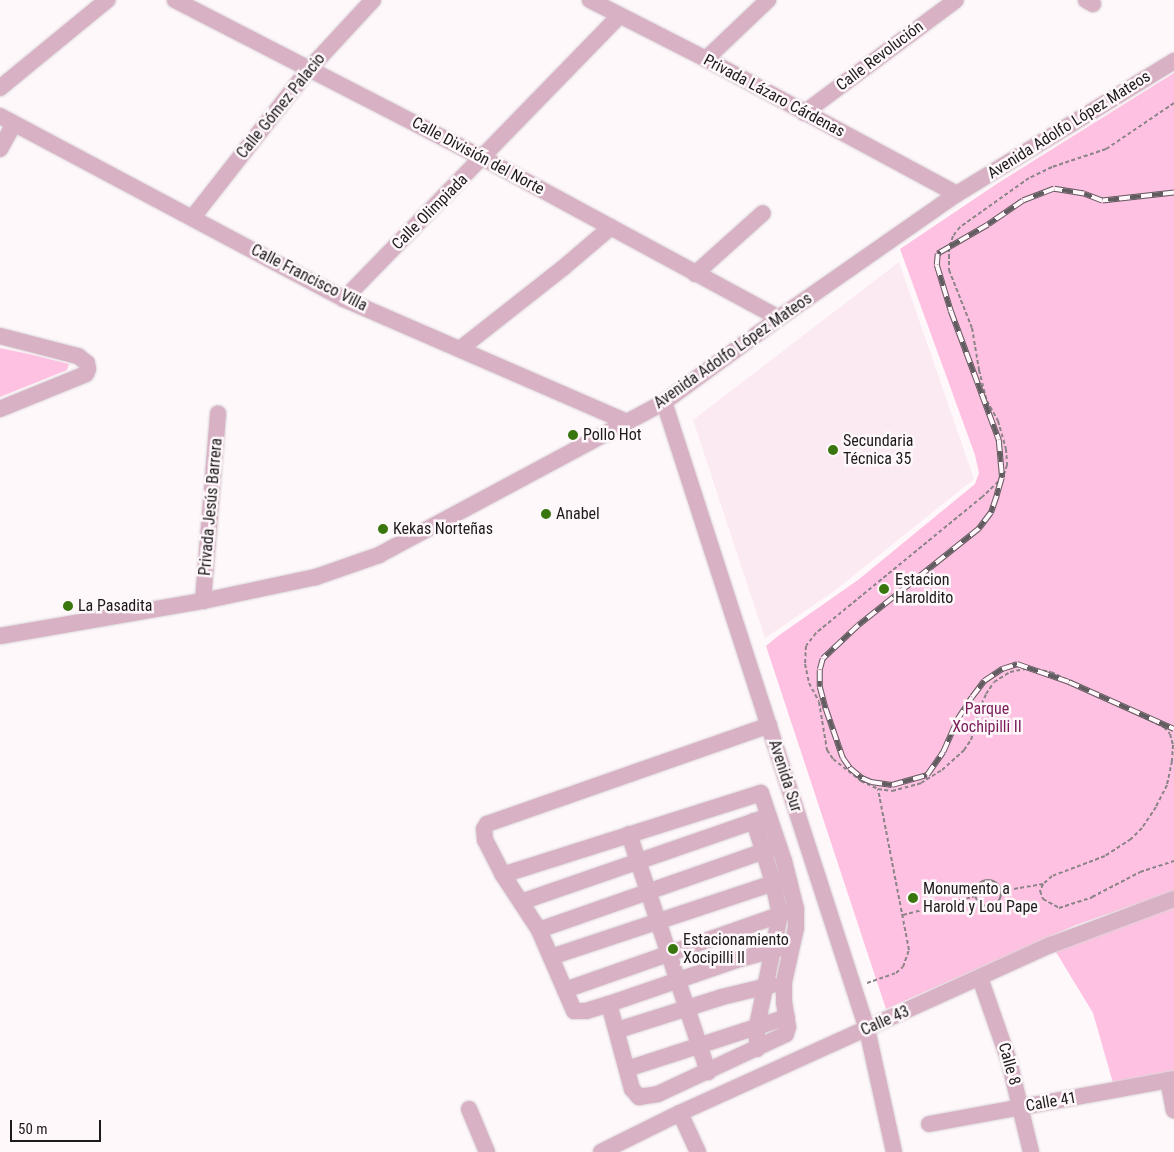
<!DOCTYPE html>
<meta charset="utf-8">
<style>
body{margin:0}
#map{position:relative;width:1174px;height:1152px;overflow:hidden;background:#fef8fb;font-family:"Roboto Condensed",sans-serif}
div>[style]{position:absolute}
.built>*{inset:0;background:#fceaf3}
.green>*{inset:0;background:#ffc1e1}
.path>*{height:2px;margin-top:-1px;transform-origin:0;background:repeating-linear-gradient(90deg,#8a8487 0 4px,transparent 0 6.5px)}
.path>.ring{margin:-1px;padding:0;box-sizing:content-box;background:none;border:2px solid #8a8487;border-radius:50%}
.roads{filter:drop-shadow(0 0 1px #dad4d7) drop-shadow(0 0 1px #dad4d7)}
.minor>*{height:16px;margin:-8px;padding:0 8px;transform-origin:8px;border-radius:8px;background:#d8b1c5}
.rail>*{height:5.5px;margin-top:-2.75px;transform-origin:0;background:repeating-linear-gradient(90deg,#fef8fb 0 11px,#615c5f 0 22px);box-sizing:border-box;border-block:1px solid #615c5f}
.dots>*{width:14px;height:14px;translate:-50% -50%;box-sizing:border-box;border:2px solid #fef8fb;border-radius:50%}
span{translate:-50% -50%;white-space:nowrap;text-align:center;line-height:1.15;-webkit-text-stroke:5px #fef8fb;paint-order:stroke}
.street-label{font-size:16px;color:#1e191c}
.poi-label{font-size:16px;color:#1e191c}
.left{translate:0 -50%;text-align:left}
.park-label{font-size:16px;color:#7a1b58}
.scale{position:absolute;left:10px;top:1120px;width:91px;height:22px;box-sizing:border-box;border:2px solid #1e191c;border-top:0;padding-left:6px;font-size:15px;line-height:18px;white-space:nowrap;color:#1e191c;-webkit-text-stroke:4px #fef8fb;paint-order:stroke}
</style>
<div id="map">
<div class="built">
<i style="clip-path:polygon(899px 262px,974px 479px,833px 592px,765px 638px,693px 420px)"></i>
</div>
<div class="green">
<i style="clip-path:polygon(1174px 73px,1174px 891px,1076px 925px,886px 1009px,766px 646px,778px 636px,858px 580px,975px 484px,979px 473px,975px 455px,900px 249px,995px 185px)"></i>
<i style="clip-path:polygon(0 348px,29px 354px,69px 364px,67px 370px,0 397px)"></i>
<i style="clip-path:polygon(1174px 907px,1174px 1072px,1113px 1083px,1093px 1013px,1056px 952px,1115px 926px)"></i>
</div>
<div class="path">
<i style="left:1174px;top:103px;width:82px;rotate:145.9deg"></i>
<i style="left:1106px;top:149px;width:57px;rotate:161.6deg"></i>
<i style="left:1052px;top:167px;width:25px;rotate:154deg"></i>
<i style="left:1029px;top:178px;width:85px;rotate:144.6deg"></i>
<i style="left:960px;top:227px;width:11px;rotate:128deg"></i>
<i style="left:953px;top:236px;width:13px;rotate:108deg"></i>
<i style="left:949px;top:248px;width:22px;rotate:90deg"></i>
<i style="left:949px;top:270px;width:62px;rotate:68.4deg"></i>
<i style="left:972px;top:328px;width:43px;rotate:80.5deg"></i>
<i style="left:979px;top:370px;width:32px;rotate:76deg"></i>
<i style="left:987px;top:401px;width:23px;rotate:61deg"></i>
<i style="left:998px;top:421px;width:29px;rotate:74deg"></i>
<i style="left:1006px;top:449px;width:16px;rotate:86deg"></i>
<i style="left:1007px;top:465px;width:13px;rotate:108deg"></i>
<i style="left:1003px;top:477px;width:29px;rotate:136deg"></i>
<i style="left:982px;top:497px;width:215px;rotate:140.7deg"></i>
<i style="left:816px;top:633px;width:16px;rotate:128deg"></i>
<i style="left:806px;top:646px;width:18px;rotate:93deg"></i>
<i style="left:805px;top:664px;width:19px;rotate:78deg"></i>
<i style="left:809px;top:683px;width:21px;rotate:62deg"></i>
<i style="left:819px;top:702px;width:49px;rotate:80.5deg"></i>
<i style="left:827px;top:750px;width:11px;rotate:56deg"></i>
<i style="left:833px;top:759px;width:36px;rotate:38deg"></i>
<i style="left:861px;top:781px;width:19px;rotate:25deg"></i>
<i style="left:878px;top:789px;width:14px;rotate:8deg"></i>
<i style="left:892px;top:791px;width:30px;rotate:-15deg"></i>
<i style="left:921px;top:783px;width:25px;rotate:-32deg"></i>
<i style="left:942px;top:770px;width:30px;rotate:-42deg"></i>
<i style="left:964px;top:750px;width:12px;rotate:-55deg"></i>
<i style="left:971px;top:740px;width:31px;rotate:-75deg"></i>
<i style="left:979px;top:710px;width:17px;rotate:-66deg"></i>
<i style="left:986px;top:694px;width:14px;rotate:-56deg"></i>
<i style="left:994px;top:682px;width:19px;rotate:-32deg"></i>
<i style="left:1010px;top:672px;width:20px;rotate:-11deg"></i>
<i style="left:1030px;top:668px;width:21px;rotate:11deg"></i>
<i style="left:1051px;top:672px;width:126px;rotate:26deg"></i>
<i style="left:1164px;top:727px;width:9px;rotate:49deg"></i>
<i style="left:1170px;top:734px;width:11px;rotate:75deg"></i>
<i style="left:1173px;top:745px;width:16px;rotate:94deg"></i>
<i style="left:1172px;top:761px;width:25px;rotate:102deg"></i>
<i style="left:1167px;top:785px;width:25px;rotate:117deg"></i>
<i style="left:1156px;top:807px;width:25px;rotate:124deg"></i>
<i style="left:1142px;top:828px;width:16px;rotate:135deg"></i>
<i style="left:1131px;top:839px;width:31px;rotate:147deg"></i>
<i style="left:1105px;top:856px;width:57px;rotate:159.3deg"></i>
<i style="left:1052px;top:876px;width:12px;rotate:138deg"></i>
<i style="left:1043px;top:884px;width:8px;rotate:113deg"></i>
<i style="left:1040px;top:891px;width:9px;rotate:69deg"></i>
<i style="left:1043px;top:899px;width:18px;rotate:29deg"></i>
<i style="left:1059px;top:908px;width:35px;rotate:-18deg"></i>
<i style="left:1092px;top:897px;width:54px;rotate:-27.5deg"></i>
<i style="left:1140px;top:872px;width:36px;rotate:-18deg"></i>
<i class="ring" style="left:975px;top:880px;width:24px;height:24px"></i>
<i style="left:1001px;top:891px;width:43px;rotate:-9.5deg"></i>
<i style="left:903px;top:915px;width:75px;rotate:-14.6deg"></i>
<i style="left:867px;top:983px;width:31px;rotate:-19deg"></i>
<i style="left:896px;top:973px;width:9px;rotate:-41deg"></i>
<i style="left:903px;top:967px;width:18px;rotate:-71deg"></i>
<i style="left:909px;top:950px;width:164px;rotate:-100.9deg"></i>
</div>
<div class="roads">
<div class="minor">
<i style="left:175px;top:0;width:346px;rotate:27.2deg"></i>
<i style="left:483px;top:158px;width:336px;rotate:28.4deg"></i>
<i style="left:590px;top:0;width:130px;rotate:27deg"></i>
<i style="left:706px;top:59px;width:285px;rotate:28.3deg"></i>
<i style="left:1086px;top:0;width:8px;rotate:30deg"></i>
<i style="left:706px;top:59px;width:86px;rotate:-43.6deg"></i>
<i style="left:0;top:88px;width:139px;rotate:-39.4deg"></i>
<i style="left:804px;top:113px;width:189px;rotate:-36.6deg"></i>
<i style="left:0;top:116px;width:390px;rotate:28deg"></i>
<i style="left:344px;top:299px;width:309px;rotate:23.5deg"></i>
<i style="left:0;top:149px;width:29px;rotate:-61deg"></i>
<i style="left:193px;top:217px;width:189px;rotate:-51.9deg"></i>
<i style="left:310px;top:68px;width:93px;rotate:-47.2deg"></i>
<i style="left:695px;top:274px;width:91px;rotate:-41.9deg"></i>
<i style="left:344px;top:299px;width:395px;rotate:-45.8deg"></i>
<i style="left:0;top:336px;width:81px;rotate:14.4deg"></i>
<i style="left:78px;top:356px;width:11px;rotate:38deg"></i>
<i style="left:87px;top:363px;width:6px;rotate:81deg"></i>
<i style="left:88px;top:369px;width:5px;rotate:112deg"></i>
<i style="left:86px;top:374px;width:93px;rotate:157.9deg"></i>
<i style="left:460px;top:349px;width:131px;rotate:-38.2deg"></i>
<i style="left:563px;top:268px;width:63px;rotate:-40.5deg"></i>
<i style="left:664px;top:402px;width:659px;rotate:72.06deg"></i>
<i style="left:867px;top:1029px;width:126px;rotate:77.6deg"></i>
<i style="left:203px;top:601px;width:188px;rotate:-85.4deg"></i>
<i style="left:0;top:636px;width:206px;rotate:-9.8deg"></i>
<i style="left:203px;top:601px;width:116px;rotate:-12deg"></i>
<i style="left:316px;top:577px;width:67px;rotate:-19.2deg"></i>
<i style="left:379px;top:555px;width:323px;rotate:-28.2deg"></i>
<i style="left:664px;top:402px;width:142px;rotate:-36.1deg"></i>
<i style="left:779px;top:318px;width:217px;rotate:-34.9deg"></i>
<i style="left:957px;top:194px;width:255px;rotate:-31.5deg"></i>
<i style="left:754px;top:821px;width:64px;rotate:72.7deg"></i>
<i style="left:773px;top:882px;width:34px;rotate:78deg"></i>
<i style="left:780px;top:915px;width:113px;rotate:101.7deg"></i>
<i style="left:757px;top:1026px;width:23px;rotate:90deg"></i>
<i style="left:629px;top:834px;width:251px;rotate:71.6deg"></i>
<i style="left:503px;top:875px;width:39px;rotate:-117deg"></i>
<i style="left:485px;top:840px;width:11px;rotate:-95deg"></i>
<i style="left:484px;top:829px;width:6px;rotate:-59deg"></i>
<i style="left:487px;top:824px;width:299px;rotate:-19.3deg"></i>
<i style="left:521px;top:902px;width:262px;rotate:-19.1deg"></i>
<i style="left:539px;top:930px;width:254px;rotate:-19.3deg"></i>
<i style="left:551px;top:957px;width:250px;rotate:-18.4deg"></i>
<i style="left:980px;top:978px;width:88px;rotate:70.7deg"></i>
<i style="left:1009px;top:1061px;width:94px;rotate:76.4deg"></i>
<i style="left:565px;top:990px;width:245px;rotate:-19.3deg"></i>
<i style="left:796px;top:909px;width:49px;rotate:-104deg"></i>
<i style="left:784px;top:861px;width:72px;rotate:-108.7deg"></i>
<i style="left:761px;top:793px;width:271px;rotate:162.4deg"></i>
<i style="left:503px;top:875px;width:66px;rotate:56.8deg"></i>
<i style="left:539px;top:930px;width:88px;rotate:66.6deg"></i>
<i style="left:574px;top:1011px;width:12px"></i>
<i style="left:586px;top:1011px;width:24px;rotate:-17deg"></i>
<i style="left:609px;top:1004px;width:88px;rotate:74.9deg"></i>
<i style="left:632px;top:1089px;width:11px;rotate:49deg"></i>
<i style="left:639px;top:1097px;width:19px;rotate:-9deg"></i>
<i style="left:658px;top:1094px;width:141px;rotate:-25.1deg"></i>
<i style="left:786px;top:1034px;width:7px;rotate:-74deg"></i>
<i style="left:788px;top:1027px;width:24px;rotate:-99deg"></i>
<i style="left:784px;top:1003px;width:21px;rotate:-90deg"></i>
<i style="left:784px;top:982px;width:55px;rotate:-77.5deg"></i>
<i style="left:796px;top:928px;width:19px;rotate:-90deg"></i>
<i style="left:609px;top:1004px;width:139px;rotate:-19deg"></i>
<i style="left:740px;top:959px;width:42px;rotate:-15deg"></i>
<i style="left:618px;top:1030px;width:109px;rotate:-17.6deg"></i>
<i style="left:722px;top:997px;width:51px;rotate:-13.5deg"></i>
<i style="left:627px;top:1069px;width:168px;rotate:-18deg"></i>
<i style="left:1168px;top:1080px;width:31px;rotate:79deg"></i>
<i style="left:469px;top:1109px;width:47px;rotate:67.3deg"></i>
<i style="left:680px;top:1113px;width:43px;rotate:65.2deg"></i>
<i style="left:929px;top:1124px;width:249px;rotate:-10.4deg"></i>
<i style="left:601px;top:1152px;width:88px;rotate:-26.3deg"></i>
<i style="left:680px;top:1113px;width:407px;rotate:-24.4deg"></i>
<i style="left:1051px;top:945px;width:131px;rotate:-20.5deg"></i>
</div>
</div>
<div class="rail">
<i style="left:1174px;top:193px;width:72px;rotate:173.7deg"></i>
<i style="left:1102px;top:201px;width:19px;rotate:-159deg"></i>
<i style="left:1084px;top:194px;width:30px;rotate:-171deg"></i>
<i style="left:1054px;top:189px;width:33px;rotate:159deg"></i>
<i style="left:1023px;top:201px;width:42px;rotate:145.6deg"></i>
<i style="left:988px;top:225px;width:58px;rotate:149.9deg"></i>
<i style="left:938px;top:254px;width:11px;rotate:95deg"></i>
<i style="left:937px;top:265px;width:48px;rotate:73.1deg"></i>
<i style="left:951px;top:311px;width:138px;rotate:69.6deg"></i>
<i style="left:999px;top:440px;width:38px;rotate:85deg"></i>
<i style="left:1002px;top:478px;width:19px;rotate:106deg"></i>
<i style="left:997px;top:496px;width:18px;rotate:109deg"></i>
<i style="left:991px;top:513px;width:20px;rotate:127deg"></i>
<i style="left:979px;top:529px;width:155px;rotate:141.3deg"></i>
<i style="left:858px;top:626px;width:48px;rotate:136.7deg"></i>
<i style="left:823px;top:659px;width:11px;rotate:105deg"></i>
<i style="left:820px;top:670px;width:17px;rotate:90deg"></i>
<i style="left:820px;top:687px;width:23px;rotate:75deg"></i>
<i style="left:826px;top:709px;width:52px;rotate:70.9deg"></i>
<i style="left:843px;top:758px;width:12px;rotate:55deg"></i>
<i style="left:850px;top:768px;width:16px;rotate:40deg"></i>
<i style="left:862px;top:778px;width:10px;rotate:24deg"></i>
<i style="left:871px;top:782px;width:21px;rotate:8deg"></i>
<i style="left:892px;top:785px;width:36px;rotate:-16deg"></i>
<i style="left:927px;top:775px;width:28px;rotate:-55deg"></i>
<i style="left:943px;top:752px;width:35px;rotate:-66deg"></i>
<i style="left:957px;top:720px;width:27px;rotate:-57deg"></i>
<i style="left:972px;top:697px;width:20px;rotate:-53deg"></i>
<i style="left:984px;top:681px;width:22px;rotate:-34deg"></i>
<i style="left:1002px;top:669px;width:16px;rotate:-18deg"></i>
<i style="left:1017px;top:664px;width:55px;rotate:19.1deg"></i>
<i style="left:1069px;top:682px;width:115px;rotate:24.1deg"></i>
</div>
<div class="dots">
<i style="left:573px;top:435px;background:#39760e"></i>
<i style="left:833px;top:450px;background:#39760e"></i>
<i style="left:546px;top:514px;background:#39760e"></i>
<i style="left:383px;top:529px;background:#39760e"></i>
<i style="left:884px;top:589px;background:#39760e"></i>
<i style="left:68px;top:606px;background:#39760e"></i>
<i style="left:913px;top:898px;background:#39760e"></i>
<i style="left:673px;top:949px;background:#39760e"></i>
</div>
<div class="street-label">
<span style="left:880px;top:56px;rotate:-37deg">Calle Revolución</span>
<span style="left:774px;top:96px;rotate:28deg">Privada Lázaro Cárdenas</span>
<span style="left:281px;top:106px;rotate:-51deg">Calle Gómez Palacio</span>
<span style="left:1069px;top:125px;rotate:-32deg">Avenida Adolfo López Mateos</span>
<span style="left:478px;top:156px;rotate:28deg">Calle División del Norte</span>
<span style="left:430px;top:212px;rotate:-45deg">Calle Olimpiada</span>
<span style="left:309px;top:278px;rotate:27deg">Calle Francisco Villa</span>
<span style="left:733px;top:351px;rotate:-35deg">Avenida Adolfo López Mateos</span>
<span style="left:211px;top:507px;rotate:-85deg">Privada Jesús Barrera</span>
<span style="left:785px;top:776px;rotate:72deg">Avenida Sur</span>
<span style="left:885px;top:1021px;rotate:-24deg">Calle 43</span>
<span style="left:1009px;top:1064px;rotate:74deg">Calle 8</span>
<span style="left:1051px;top:1102px;rotate:-10deg">Calle 41</span>
</div>
<div class="poi-label">
<span class="left" style="left:583px;top:435px">Pollo Hot</span>
<span class="left" style="left:843px;top:450px">Secundaria<br>Técnica 35</span>
<span class="left" style="left:556px;top:514px">Anabel</span>
<span class="left" style="left:393px;top:529px">Kekas Norteñas</span>
<span class="left" style="left:895px;top:589px">Estacion<br>Haroldito</span>
<span class="left" style="left:78px;top:606px">La Pasadita</span>
<span class="left" style="left:923px;top:898px">Monumento a<br>Harold y Lou Pape</span>
<span class="left" style="left:683px;top:949px">Estacionamiento<br>Xocipilli II</span>
</div>
<div class="park-label">
<span style="left:987px;top:718px">Parque<br>Xochipilli II</span>
</div>
<div class="scale">50 m</div>
</div>
